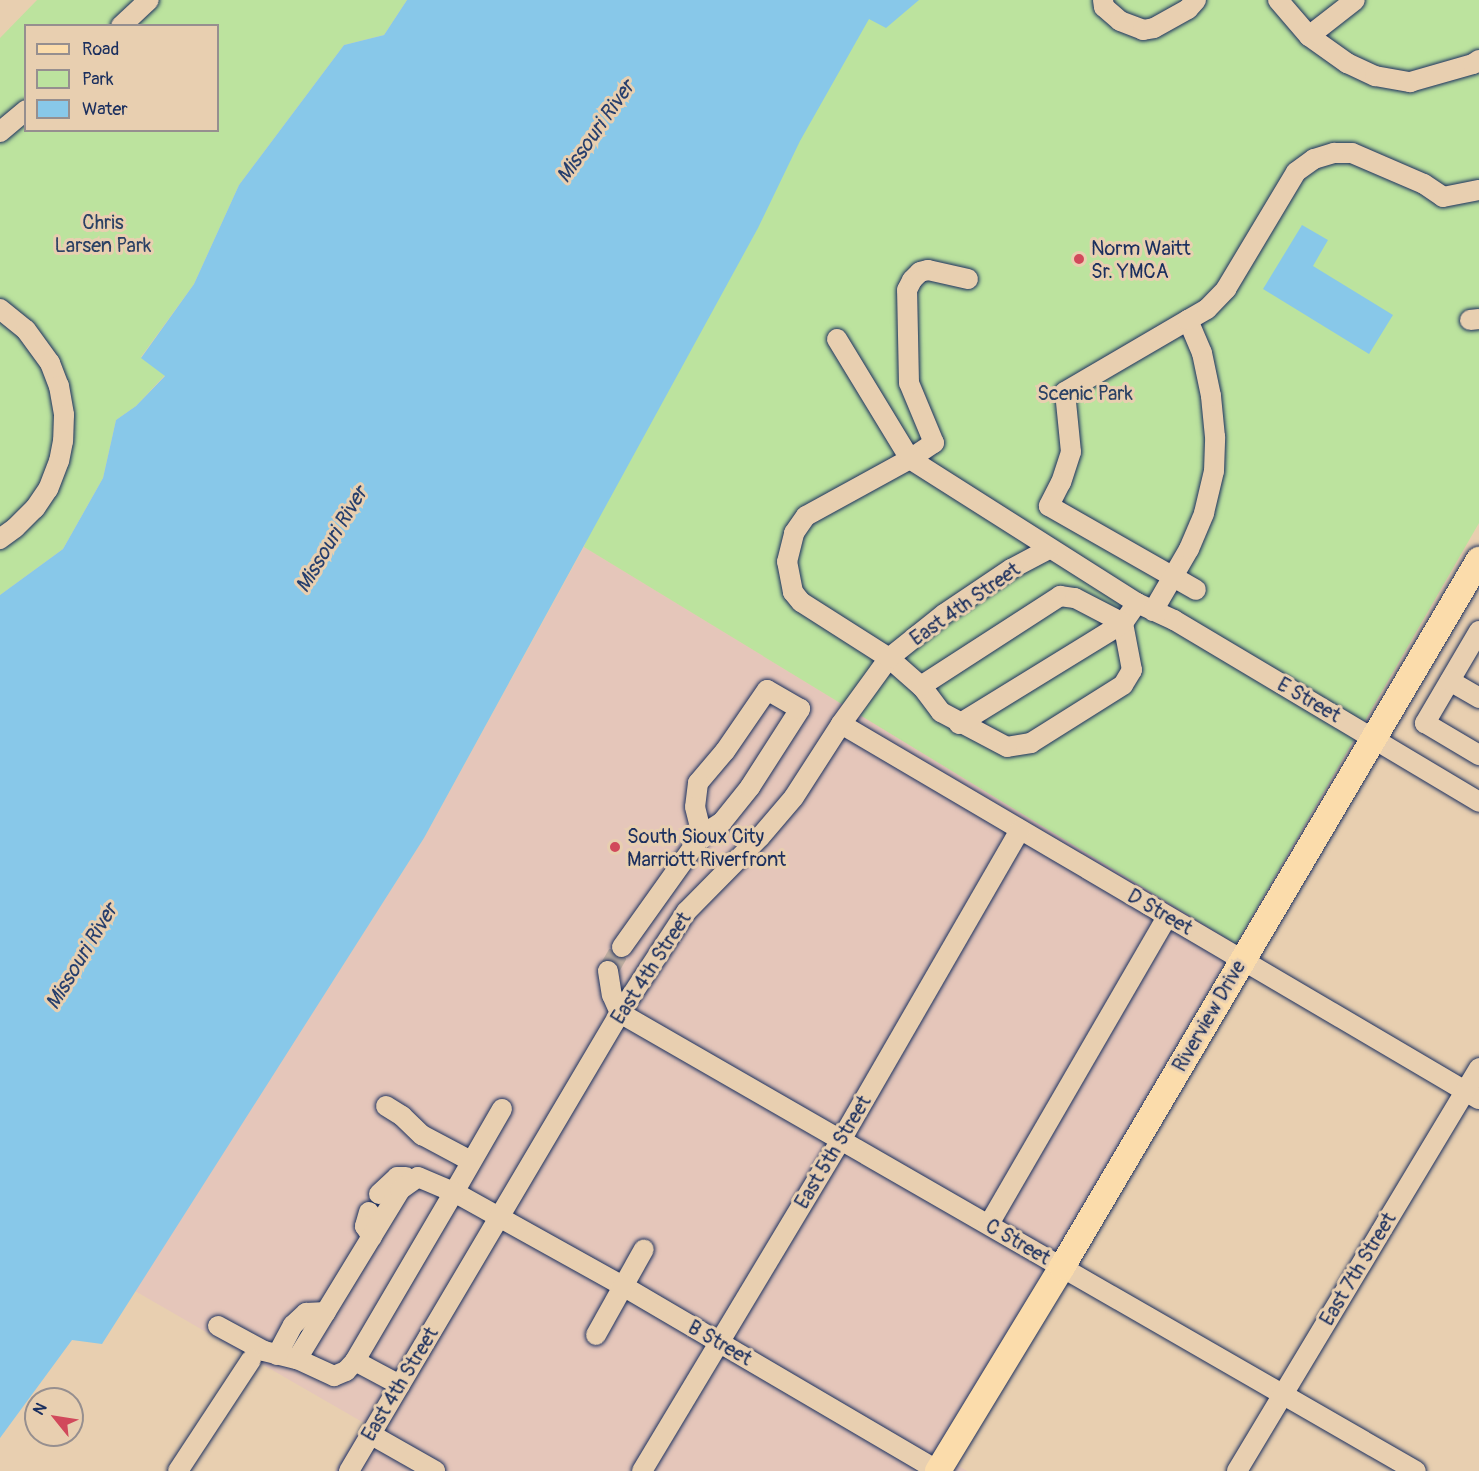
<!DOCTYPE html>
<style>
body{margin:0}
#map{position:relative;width:1479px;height:1471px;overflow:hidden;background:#e8cfb0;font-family:Pangolin,sans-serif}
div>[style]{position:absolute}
.built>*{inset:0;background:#e5c6ba}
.green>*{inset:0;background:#bce39e}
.water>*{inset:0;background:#88c8e9}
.minor-tunnel>*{height:20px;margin-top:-10px;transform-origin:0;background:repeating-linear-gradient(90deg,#bfafa0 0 20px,transparent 0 30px)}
.roads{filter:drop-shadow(0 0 2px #1b2f5e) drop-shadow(0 0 2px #1b2f5e)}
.minor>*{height:20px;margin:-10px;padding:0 10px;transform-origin:10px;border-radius:10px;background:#e8cfb0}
.major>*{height:26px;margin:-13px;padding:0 13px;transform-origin:13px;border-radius:13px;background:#fbdcab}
.dots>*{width:16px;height:16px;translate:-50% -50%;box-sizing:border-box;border:3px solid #e8cfb0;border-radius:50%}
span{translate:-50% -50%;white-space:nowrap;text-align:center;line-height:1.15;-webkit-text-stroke:6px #e8cfb0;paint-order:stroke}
.park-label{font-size:20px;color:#2b4164}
.poi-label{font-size:20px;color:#1b2f5e}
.left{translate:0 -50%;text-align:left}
.street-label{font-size:20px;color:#1b2f5e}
.water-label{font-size:21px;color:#263e6c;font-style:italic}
.legend{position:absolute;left:24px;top:24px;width:195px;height:108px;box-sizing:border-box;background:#e8cfb0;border:2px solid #968f8f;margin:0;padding:8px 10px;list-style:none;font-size:18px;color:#1b2f5e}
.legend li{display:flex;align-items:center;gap:12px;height:30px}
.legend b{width:30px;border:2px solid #968f8f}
.north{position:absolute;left:24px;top:1387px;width:60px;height:60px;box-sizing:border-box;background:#e8cfb0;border:2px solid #968f8f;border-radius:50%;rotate:300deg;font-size:16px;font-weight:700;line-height:24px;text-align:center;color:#1b2f5e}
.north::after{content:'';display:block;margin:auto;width:21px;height:27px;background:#d1495b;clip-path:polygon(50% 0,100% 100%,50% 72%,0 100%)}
</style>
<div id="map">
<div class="built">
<i style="clip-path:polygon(584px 547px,1236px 944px,939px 1454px,967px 1471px,335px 1471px,364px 1423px,135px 1291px,424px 838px)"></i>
</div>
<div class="green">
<i style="clip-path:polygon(evenodd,37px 0,407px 0,384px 35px,344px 45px,239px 185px,194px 284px,141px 357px,165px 375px,136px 406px,116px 420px,103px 478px,63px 549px,0 595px,0 38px,37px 0,26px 26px,218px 26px,218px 130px,26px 130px,26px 26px)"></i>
<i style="clip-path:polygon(816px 0,1479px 0,1479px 523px,1236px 944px,584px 547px,755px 58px)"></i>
</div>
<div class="water">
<i style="clip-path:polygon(407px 0,919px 0,886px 28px,869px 19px,800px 141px,758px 228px,424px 838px,102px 1344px,72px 1340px,0 1438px,0 595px,63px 549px,103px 478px,116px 420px,136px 406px,165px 376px,141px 358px,194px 284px,239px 185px,344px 45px,384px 35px)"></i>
<i style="clip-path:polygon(1302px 225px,1328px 240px,1313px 266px,1393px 315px,1369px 354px,1263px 289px)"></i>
</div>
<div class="minor-tunnel">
<i style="left:608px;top:971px;width:28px;rotate:-60deg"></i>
</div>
<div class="roads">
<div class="minor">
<i style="left:1103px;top:0;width:7px;rotate:82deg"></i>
<i style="left:1104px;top:7px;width:21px;rotate:41deg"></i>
<i style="left:1120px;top:21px;width:25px;rotate:21deg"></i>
<i style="left:1143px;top:30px;width:11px;rotate:-10deg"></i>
<i style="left:1154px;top:28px;width:39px;rotate:-29deg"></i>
<i style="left:1188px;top:9px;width:12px;rotate:-48deg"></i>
<i style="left:1278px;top:0;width:48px;rotate:49.3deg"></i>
<i style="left:1309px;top:36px;width:47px;rotate:35.4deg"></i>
<i style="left:1347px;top:63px;width:31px;rotate:25deg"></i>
<i style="left:1375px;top:76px;width:36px;rotate:10deg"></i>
<i style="left:1410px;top:82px;width:66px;rotate:-15.9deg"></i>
<i style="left:1473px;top:64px;width:7px;rotate:-34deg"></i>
<i style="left:121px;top:26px;width:38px;rotate:-43deg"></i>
<i style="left:1309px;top:36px;width:58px;rotate:-38deg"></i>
<i style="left:0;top:132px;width:34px;rotate:-40deg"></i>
<i style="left:0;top:309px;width:33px;rotate:39deg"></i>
<i style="left:26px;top:330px;width:41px;rotate:54deg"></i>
<i style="left:50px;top:363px;width:25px;rotate:69deg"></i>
<i style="left:59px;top:386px;width:29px;rotate:80deg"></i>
<i style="left:64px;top:415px;width:26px;rotate:92deg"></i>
<i style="left:63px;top:441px;width:20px;rotate:101deg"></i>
<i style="left:59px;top:461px;width:30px;rotate:111deg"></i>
<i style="left:48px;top:489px;width:23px;rotate:124deg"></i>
<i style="left:35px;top:508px;width:28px;rotate:135deg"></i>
<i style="left:15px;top:528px;width:19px;rotate:144deg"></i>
<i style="left:1188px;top:320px;width:143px;rotate:149.7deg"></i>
<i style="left:1065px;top:392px;width:60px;rotate:84.3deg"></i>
<i style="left:1071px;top:452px;width:32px;rotate:108deg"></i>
<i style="left:1061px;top:482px;width:27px;rotate:117deg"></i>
<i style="left:1049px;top:506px;width:169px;rotate:29.7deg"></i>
<i style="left:1470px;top:320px;width:9px;rotate:-6deg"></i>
<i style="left:837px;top:339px;width:140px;rotate:58.7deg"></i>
<i style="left:910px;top:459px;width:29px;rotate:-34deg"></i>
<i style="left:934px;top:443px;width:65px;rotate:-112.6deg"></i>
<i style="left:909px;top:383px;width:93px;rotate:-91.2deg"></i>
<i style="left:907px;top:290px;width:11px;rotate:-63deg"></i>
<i style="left:912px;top:280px;width:11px;rotate:-45deg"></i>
<i style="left:920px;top:272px;width:8px;rotate:-14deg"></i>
<i style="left:928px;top:270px;width:41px;rotate:12.7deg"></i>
<i style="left:1137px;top:603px;width:24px;rotate:125deg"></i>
<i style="left:1123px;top:623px;width:48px;rotate:79.2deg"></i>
<i style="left:1132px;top:670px;width:17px;rotate:121deg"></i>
<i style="left:1123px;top:685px;width:109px;rotate:147.8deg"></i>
<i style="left:1031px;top:743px;width:24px;rotate:171deg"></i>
<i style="left:1007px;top:747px;width:75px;rotate:-152.1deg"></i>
<i style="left:941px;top:712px;width:30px;rotate:-127deg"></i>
<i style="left:923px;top:688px;width:45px;rotate:-138.6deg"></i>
<i style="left:889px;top:658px;width:104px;rotate:-147.5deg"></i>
<i style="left:801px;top:602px;width:13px;rotate:-129deg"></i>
<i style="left:793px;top:592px;width:31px;rotate:-101deg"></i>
<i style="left:787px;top:562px;width:30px;rotate:-76deg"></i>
<i style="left:794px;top:533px;width:21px;rotate:-55deg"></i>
<i style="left:806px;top:516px;width:119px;rotate:-28.7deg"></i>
<i style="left:910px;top:459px;width:269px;rotate:32.4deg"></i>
<i style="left:1137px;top:603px;width:41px;rotate:24.7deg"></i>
<i style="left:1174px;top:620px;width:355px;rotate:30.8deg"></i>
<i style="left:1153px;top:611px;width:72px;rotate:-59.9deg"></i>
<i style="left:1189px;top:549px;width:39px;rotate:-67deg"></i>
<i style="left:1204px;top:513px;width:43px;rotate:-76.6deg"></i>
<i style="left:1214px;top:471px;width:34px;rotate:-88deg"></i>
<i style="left:1215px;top:437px;width:41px;rotate:-95.6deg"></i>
<i style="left:1211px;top:396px;width:44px;rotate:-101.8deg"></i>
<i style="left:1202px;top:353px;width:36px;rotate:-113deg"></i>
<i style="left:1188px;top:320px;width:22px;rotate:-30deg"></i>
<i style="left:1207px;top:309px;width:28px;rotate:-46deg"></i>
<i style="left:1226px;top:289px;width:136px;rotate:-59.1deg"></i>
<i style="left:1296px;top:172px;width:22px;rotate:-36deg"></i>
<i style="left:1314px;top:159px;width:21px;rotate:-17deg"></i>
<i style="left:1334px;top:153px;width:18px"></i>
<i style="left:1352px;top:153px;width:78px;rotate:23.3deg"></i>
<i style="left:1424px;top:184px;width:23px;rotate:34deg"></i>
<i style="left:1443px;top:197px;width:37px;rotate:-11deg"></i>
<i style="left:1479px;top:631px;width:107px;rotate:120.4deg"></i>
<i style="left:1425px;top:723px;width:63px;rotate:30.7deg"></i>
<i style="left:1450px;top:681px;width:34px;rotate:30deg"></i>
<i style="left:921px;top:686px;width:166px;rotate:-32.9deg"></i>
<i style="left:1060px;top:596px;width:15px;rotate:8deg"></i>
<i style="left:1075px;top:598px;width:54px;rotate:27.5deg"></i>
<i style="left:841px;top:724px;width:740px;rotate:30.45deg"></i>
<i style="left:959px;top:724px;width:193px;rotate:-31.6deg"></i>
<i style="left:622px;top:947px;width:138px;rotate:-54.5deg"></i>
<i style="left:702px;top:835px;width:24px;rotate:-33deg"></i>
<i style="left:722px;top:822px;width:45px;rotate:-51.3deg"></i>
<i style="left:750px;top:787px;width:93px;rotate:-57.3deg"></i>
<i style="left:800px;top:709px;width:38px;rotate:-150deg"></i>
<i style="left:767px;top:690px;width:74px;rotate:124.5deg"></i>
<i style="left:725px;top:751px;width:42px;rotate:130.2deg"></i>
<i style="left:698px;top:783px;width:24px;rotate:97deg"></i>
<i style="left:695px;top:807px;width:29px;rotate:76deg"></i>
<i style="left:608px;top:971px;width:24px;rotate:81deg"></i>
<i style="left:612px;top:995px;width:20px;rotate:66deg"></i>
<i style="left:620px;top:1013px;width:918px;rotate:29.92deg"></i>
<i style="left:386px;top:1106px;width:19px;rotate:32deg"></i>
<i style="left:402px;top:1116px;width:28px;rotate:44deg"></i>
<i style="left:422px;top:1135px;width:55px;rotate:28deg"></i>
<i style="left:502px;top:1109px;width:96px;rotate:120deg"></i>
<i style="left:454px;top:1192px;width:193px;rotate:29.1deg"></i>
<i style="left:623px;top:1286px;width:365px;rotate:30.4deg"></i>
<i style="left:379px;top:1194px;width:25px;rotate:-43deg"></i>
<i style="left:397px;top:1177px;width:9px"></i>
<i style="left:369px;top:1212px;width:15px;rotate:106deg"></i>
<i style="left:365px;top:1226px;width:13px;rotate:58deg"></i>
<i style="left:989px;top:1224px;width:355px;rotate:-59.9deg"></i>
<i style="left:218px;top:1326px;width:52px;rotate:28.5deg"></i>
<i style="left:264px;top:1351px;width:34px;rotate:14deg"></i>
<i style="left:297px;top:1359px;width:41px;rotate:24.7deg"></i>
<i style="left:334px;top:1376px;width:13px;rotate:-23deg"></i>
<i style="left:346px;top:1371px;width:13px;rotate:-48deg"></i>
<i style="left:355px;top:1361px;width:51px;rotate:28.1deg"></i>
<i style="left:596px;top:1335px;width:98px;rotate:-60.8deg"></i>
<i style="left:277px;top:1355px;width:34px;rotate:-62deg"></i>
<i style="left:293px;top:1325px;width:18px;rotate:-43deg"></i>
<i style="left:306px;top:1313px;width:20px;rotate:-3deg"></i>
<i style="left:297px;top:1359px;width:198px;rotate:-58.6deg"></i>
<i style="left:400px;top:1190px;width:22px;rotate:-36deg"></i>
<i style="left:418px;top:1177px;width:39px;rotate:23deg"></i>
<i style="left:454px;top:1192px;width:196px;rotate:120.4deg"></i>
<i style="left:370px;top:1434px;width:75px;rotate:29.6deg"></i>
<i style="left:178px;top:1471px;width:133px;rotate:-56.7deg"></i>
<i style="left:349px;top:1471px;width:532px;rotate:-59.39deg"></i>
<i style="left:620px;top:1013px;width:121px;rotate:-56.8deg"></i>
<i style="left:686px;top:912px;width:105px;rotate:-45.4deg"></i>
<i style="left:760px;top:837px;width:52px;rotate:-49.6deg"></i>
<i style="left:794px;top:797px;width:87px;rotate:-57.2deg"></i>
<i style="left:841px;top:724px;width:82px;rotate:-54deg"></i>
<i style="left:889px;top:658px;width:70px;rotate:-38.7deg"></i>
<i style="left:944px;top:614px;width:81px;rotate:-33.9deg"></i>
<i style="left:1011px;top:569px;width:43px;rotate:-27.8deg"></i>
<i style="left:642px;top:1471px;width:386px;rotate:-59deg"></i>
<i style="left:841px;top:1140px;width:358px;rotate:-60deg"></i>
<i style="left:1237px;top:1471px;width:470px;rotate:-59deg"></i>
</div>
<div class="major">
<i style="left:938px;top:1471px;width:239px;rotate:-58.7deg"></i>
<i style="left:1062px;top:1267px;width:821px;rotate:-59.47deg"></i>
</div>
</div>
<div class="dots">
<i style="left:1079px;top:259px;background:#d1495b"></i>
<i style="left:615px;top:847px;background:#d1495b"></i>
</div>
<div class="park-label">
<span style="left:103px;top:234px">Chris<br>Larsen Park</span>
<span style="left:1085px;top:393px">Scenic Park</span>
</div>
<div class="poi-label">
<span class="left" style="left:1091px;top:260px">Norm Waitt<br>Sr. YMCA</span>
<span class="left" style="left:627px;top:848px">South Sioux City<br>Marriott Riverfront</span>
</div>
<div class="street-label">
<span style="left:965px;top:604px;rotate:-35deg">East 4th Street</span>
<span style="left:1309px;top:700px;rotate:30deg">E Street</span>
<span style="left:1160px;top:912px;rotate:30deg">D Street</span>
<span style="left:651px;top:968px;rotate:-57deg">East 4th Street</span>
<span style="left:1209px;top:1016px;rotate:-60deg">Riverview Drive</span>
<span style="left:833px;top:1152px;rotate:-59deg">East 5th Street</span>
<span style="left:1018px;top:1242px;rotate:30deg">C Street</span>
<span style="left:1358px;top:1269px;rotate:-59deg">East 7th Street</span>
<span style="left:720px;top:1343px;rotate:30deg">B Street</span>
<span style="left:400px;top:1384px;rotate:-59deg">East 4th Street</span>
</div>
<div class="water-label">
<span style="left:596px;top:132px;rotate:-55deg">Missouri River</span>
<span style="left:332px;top:540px;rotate:-59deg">Missouri River</span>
<span style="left:82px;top:957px;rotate:-59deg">Missouri River</span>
</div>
<ul class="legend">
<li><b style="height:8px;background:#fbdcab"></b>Road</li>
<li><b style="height:16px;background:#bce39e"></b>Park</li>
<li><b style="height:16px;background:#88c8e9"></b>Water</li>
</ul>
<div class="north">N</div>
</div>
